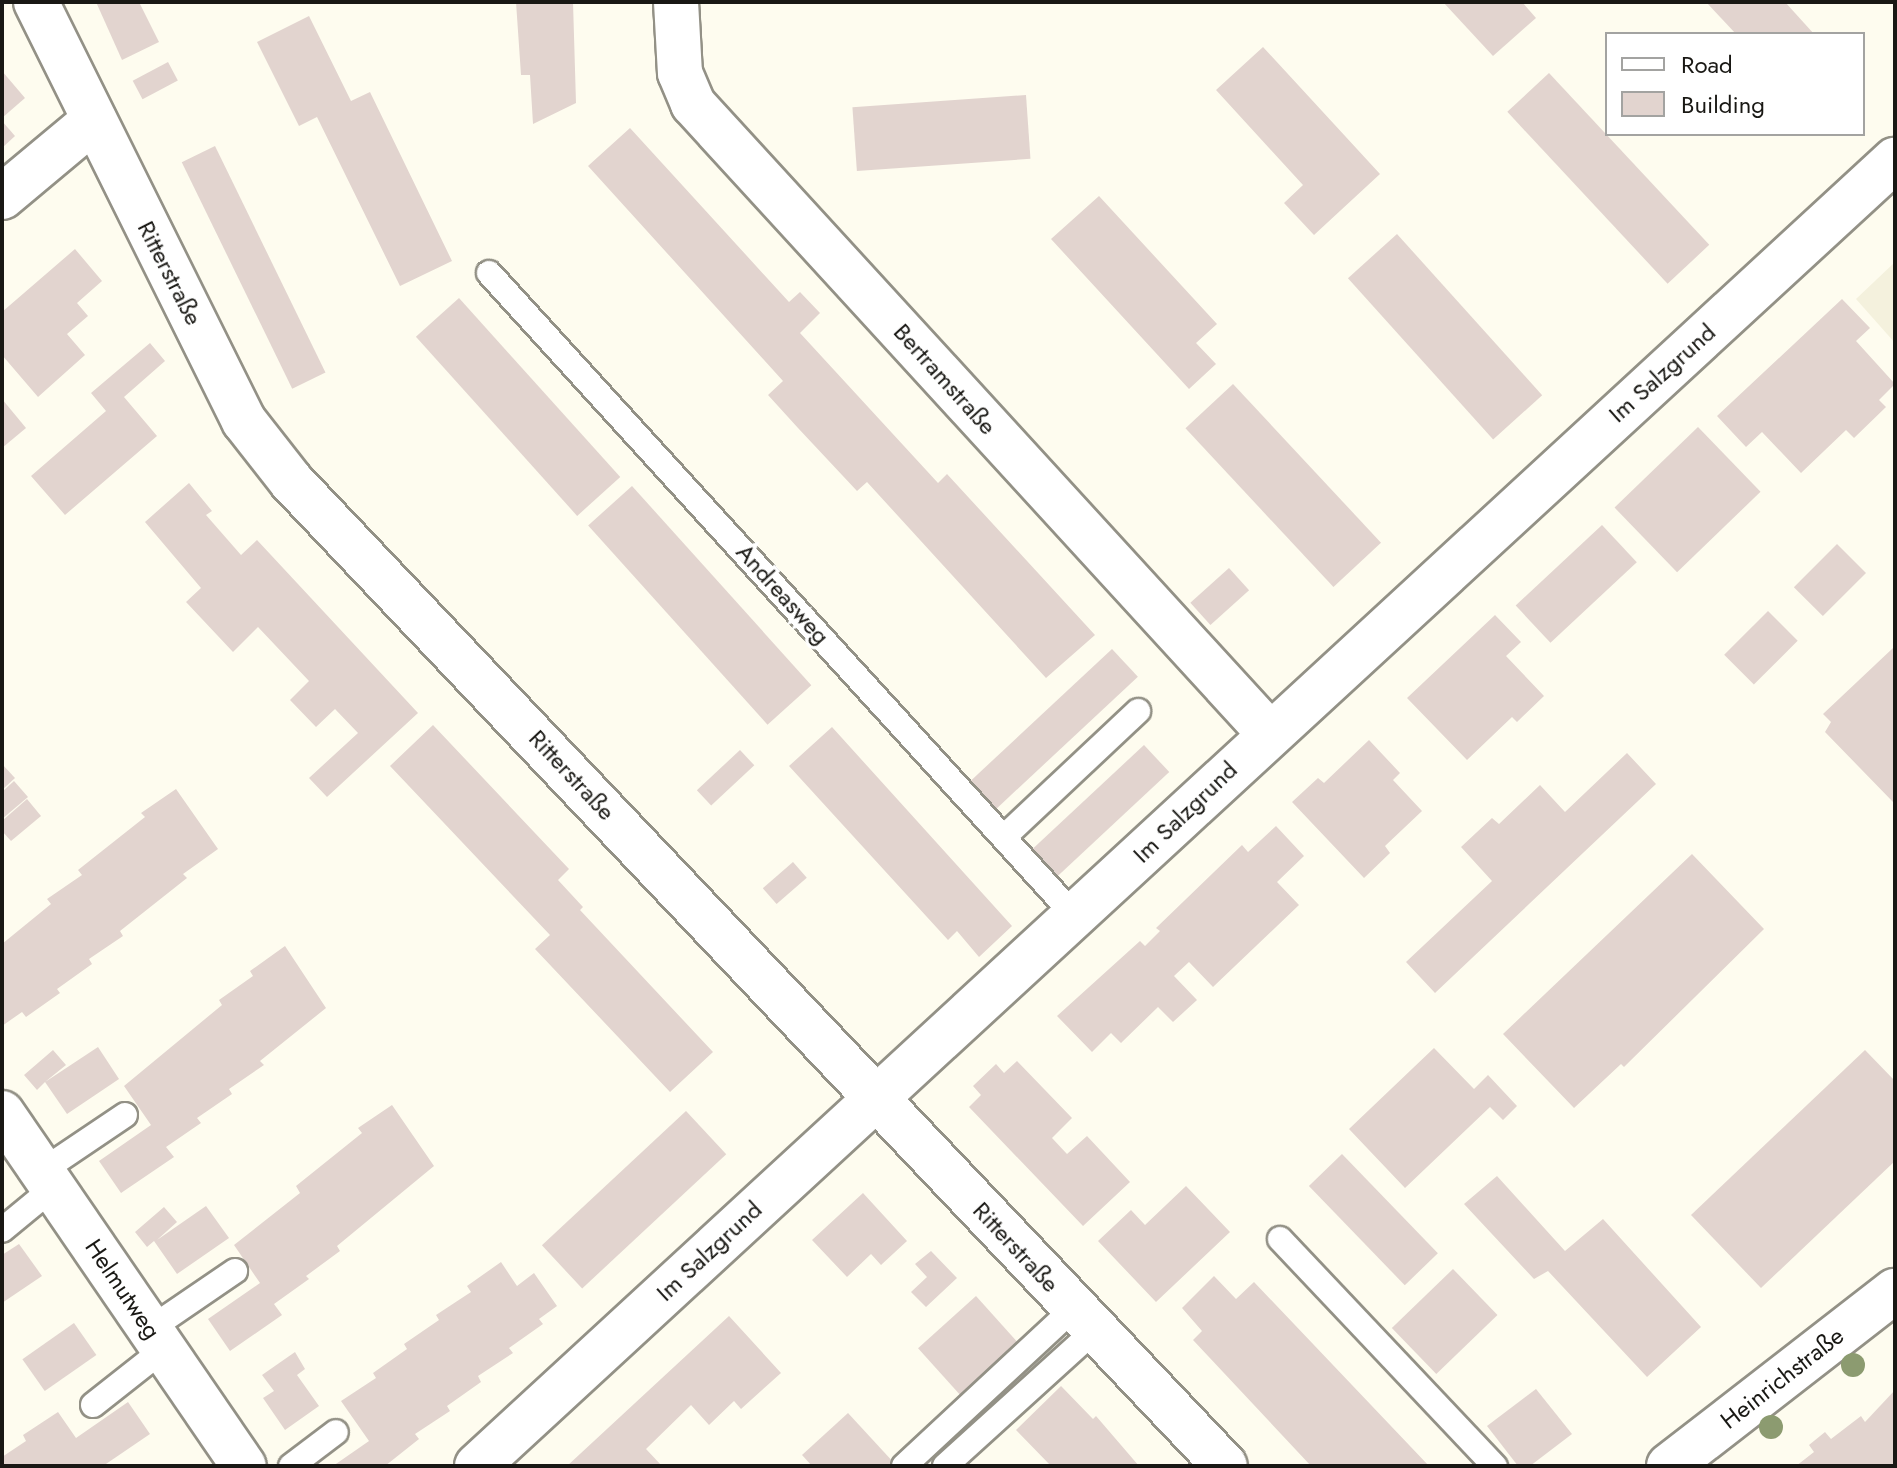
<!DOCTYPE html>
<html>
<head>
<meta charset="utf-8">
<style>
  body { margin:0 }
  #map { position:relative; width:1897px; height:1468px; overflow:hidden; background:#fefcef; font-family:Jost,sans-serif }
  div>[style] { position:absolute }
  .built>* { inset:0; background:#f4f1dd }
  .building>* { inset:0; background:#e2d4cf; transform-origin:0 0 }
  .roads { filter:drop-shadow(2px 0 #939186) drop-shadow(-2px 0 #939186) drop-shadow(0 2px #939186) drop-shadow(0 -2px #939186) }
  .lane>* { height:24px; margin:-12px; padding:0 12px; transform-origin:12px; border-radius:12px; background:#fff }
  .street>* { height:44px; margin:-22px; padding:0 22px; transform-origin:22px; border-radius:22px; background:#fff }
  .trees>* { width:24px; height:24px; margin:-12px; border-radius:50%; background:#8c9b70 }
  span { translate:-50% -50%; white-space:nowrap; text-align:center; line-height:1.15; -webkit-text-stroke:7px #fff; paint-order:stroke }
  .street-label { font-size:24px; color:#191814 }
  .frame { position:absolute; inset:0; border:4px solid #191814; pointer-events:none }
  .legend { position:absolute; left:1605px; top:32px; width:260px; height:104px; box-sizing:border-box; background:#fff; border:2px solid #a3a3a1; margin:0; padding:10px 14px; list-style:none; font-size:24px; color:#191814 }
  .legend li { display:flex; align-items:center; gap:16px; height:40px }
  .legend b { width:40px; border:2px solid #a3a3a1 }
</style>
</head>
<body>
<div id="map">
  <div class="built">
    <i style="clip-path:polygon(1895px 262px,1895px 343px,1856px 299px)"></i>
  </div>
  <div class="building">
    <i style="clip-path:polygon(96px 2px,139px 2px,159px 42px,122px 60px)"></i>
    <i style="clip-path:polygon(516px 2px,573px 2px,576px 103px,533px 124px,530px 75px,521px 75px)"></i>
    <i style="clip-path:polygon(1443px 2px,1522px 2px,1536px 18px,1493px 56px)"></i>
    <i style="clip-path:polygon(1706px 2px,1785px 2px,1814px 34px,1736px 34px)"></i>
    <i style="clip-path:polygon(309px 16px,351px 101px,370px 92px,452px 261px,400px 286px,317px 117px,299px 126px,257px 42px)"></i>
    <i style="clip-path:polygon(1263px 47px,1380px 174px,1314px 235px,1284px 203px,1303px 185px,1216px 90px)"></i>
    <i style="left:168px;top:62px;width:21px;height:40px;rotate:62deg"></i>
    <i style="clip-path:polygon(2px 71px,25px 98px,2px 118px)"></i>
    <i style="left:1549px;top:73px;width:235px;height:57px;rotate:47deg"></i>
    <i style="left:1026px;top:95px;width:64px;height:174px;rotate:86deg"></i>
    <i style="clip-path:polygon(2px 121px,15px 136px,2px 148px)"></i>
    <i style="clip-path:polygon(630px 128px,789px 302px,800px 292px,820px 313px,800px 333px,938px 483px,947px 474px,1095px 635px,1046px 678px,867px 482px,857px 491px,798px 428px,768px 395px,783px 381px,588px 166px)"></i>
    <i style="left:215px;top:146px;width:252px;height:37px;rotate:64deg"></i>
    <i style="clip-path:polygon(1099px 196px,1217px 324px,1196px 343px,1216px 364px,1189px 389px,1051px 239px)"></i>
    <i style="left:1397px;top:234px;width:217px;height:66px;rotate:48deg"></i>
    <i style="clip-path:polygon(75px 249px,102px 281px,77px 303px,88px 316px,67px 334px,85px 355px,38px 397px,2px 355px,2px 312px)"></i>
    <i style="left:459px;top:298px;width:241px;height:58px;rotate:48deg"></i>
    <i style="clip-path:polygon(1842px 299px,1870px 328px,1856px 341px,1895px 384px,1879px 400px,1886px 407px,1854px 438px,1846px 430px,1801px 473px,1762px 432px,1746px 447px,1717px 416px)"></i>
    <i style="clip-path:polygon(150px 343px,165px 361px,124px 397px,157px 436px,65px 515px,31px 476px,106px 411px,91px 393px)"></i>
    <i style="left:1233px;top:384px;width:217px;height:65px;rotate:47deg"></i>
    <i style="clip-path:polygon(2px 399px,26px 428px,2px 448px)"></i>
    <i style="left:1698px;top:427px;width:90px;height:116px;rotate:46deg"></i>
    <i style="clip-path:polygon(189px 483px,212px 511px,206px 515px,241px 555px,257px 540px,418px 713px,327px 797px,309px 778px,358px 733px,335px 709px,316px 727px,290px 700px,309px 681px,258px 627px,233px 652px,186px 602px,201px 588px,145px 522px)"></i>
    <i style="left:632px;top:486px;width:268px;height:59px;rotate:48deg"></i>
    <i style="left:1602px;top:525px;width:51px;height:118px;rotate:47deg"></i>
    <i style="left:1837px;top:544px;width:41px;height:61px;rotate:45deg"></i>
    <i style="left:1229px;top:568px;width:30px;height:52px;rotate:48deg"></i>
    <i style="left:1768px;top:611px;width:42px;height:62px;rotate:45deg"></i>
    <i style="clip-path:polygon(1495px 615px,1521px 642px,1506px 656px,1544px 696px,1517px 722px,1512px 717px,1467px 760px,1407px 698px)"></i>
    <i style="clip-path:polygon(1893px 648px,1895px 651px,1893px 802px,1825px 732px,1831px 722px,1823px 714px)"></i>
    <i style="left:1112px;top:649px;width:38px;height:196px;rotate:47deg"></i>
    <i style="clip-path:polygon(433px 725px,569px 869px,558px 880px,583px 907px,580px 910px,713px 1052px,670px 1092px,535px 949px,550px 935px,390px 766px)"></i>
    <i style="clip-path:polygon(832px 727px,1012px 926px,979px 957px,957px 931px,948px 940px,789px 766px)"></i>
    <i style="clip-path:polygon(1369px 740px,1400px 773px,1393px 780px,1422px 811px,1385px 846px,1390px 853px,1364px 878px,1292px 802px,1318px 778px,1324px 783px)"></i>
    <i style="left:1144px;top:745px;width:37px;height:155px;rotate:47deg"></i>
    <i style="left:740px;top:750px;width:21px;height:59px;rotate:47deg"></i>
    <i style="clip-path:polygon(1627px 753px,1656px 784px,1435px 993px,1406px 962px,1492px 881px,1461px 847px,1492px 818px,1499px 824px,1540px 785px,1565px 812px)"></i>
    <i style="clip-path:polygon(2px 764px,15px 778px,2px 790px)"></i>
    <i style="clip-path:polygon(14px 781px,28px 797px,2px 819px,2px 792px)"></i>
    <i style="clip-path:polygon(176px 789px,218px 849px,183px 874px,187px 878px,120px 931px,123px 936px,89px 959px,92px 964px,57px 989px,60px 993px,26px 1017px,22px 1012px,2px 1026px,2px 944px,51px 904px,47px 899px,82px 875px,78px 870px,145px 817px,141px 813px)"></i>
    <i style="clip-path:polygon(27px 799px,41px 816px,11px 841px,2px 831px,2px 821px)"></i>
    <i style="clip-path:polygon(1276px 826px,1304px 856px,1277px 882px,1299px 905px,1213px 987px,1189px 962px,1174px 976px,1197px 1000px,1173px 1022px,1158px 1007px,1121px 1043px,1111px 1033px,1092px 1052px,1057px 1016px,1140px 941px,1145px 946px,1160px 931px,1156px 928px,1242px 845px,1248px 852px)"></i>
    <i style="clip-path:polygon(1692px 854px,1764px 929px,1624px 1067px,1621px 1064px,1574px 1108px,1503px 1034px)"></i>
    <i style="left:793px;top:862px;width:21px;height:40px;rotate:49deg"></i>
    <i style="clip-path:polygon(285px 946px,326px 1008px,260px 1061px,264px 1065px,229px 1089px,232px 1094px,197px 1118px,201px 1123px,166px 1147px,174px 1157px,121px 1193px,99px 1161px,151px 1125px,124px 1086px,222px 1005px,219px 1000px,253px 976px,250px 971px)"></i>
    <i style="clip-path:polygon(98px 1047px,119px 1079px,67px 1114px,45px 1082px,37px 1090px,24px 1075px,53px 1050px,66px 1065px,45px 1082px)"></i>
    <i style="clip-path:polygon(1434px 1048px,1474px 1089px,1488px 1075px,1517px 1106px,1503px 1120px,1490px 1107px,1405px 1188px,1349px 1129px)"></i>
    <i style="clip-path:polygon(1865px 1050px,1895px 1081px,1895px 1161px,1761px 1288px,1691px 1215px)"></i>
    <i style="clip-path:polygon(1017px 1061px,1072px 1118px,1052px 1138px,1067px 1154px,1087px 1136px,1130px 1182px,1083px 1226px,969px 1107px,981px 1095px,973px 1086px,996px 1064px,1004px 1073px)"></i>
    <i style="clip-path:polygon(392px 1105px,434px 1166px,337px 1246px,340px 1251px,306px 1276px,309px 1279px,274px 1304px,282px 1315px,230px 1351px,208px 1319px,260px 1283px,234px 1245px,300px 1193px,296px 1186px,362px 1133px,358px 1128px)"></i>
    <i style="left:686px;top:1111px;width:59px;height:197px;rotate:47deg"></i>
    <i style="left:1342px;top:1154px;width:138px;height:46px;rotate:46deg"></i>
    <i style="clip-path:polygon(1497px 1176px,1565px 1251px,1603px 1219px,1701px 1327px,1647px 1377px,1548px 1271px,1534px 1279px,1464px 1204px)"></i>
    <i style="clip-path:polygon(1186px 1186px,1230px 1232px,1156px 1302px,1098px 1241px,1131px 1210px,1145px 1225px)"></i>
    <i style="clip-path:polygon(863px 1193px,907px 1241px,881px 1265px,871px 1254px,847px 1277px,812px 1240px)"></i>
    <i style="clip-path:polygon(206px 1206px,229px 1238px,177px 1274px,154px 1241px,147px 1247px,135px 1232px,164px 1207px,177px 1222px,157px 1240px)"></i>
    <i style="clip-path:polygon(19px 1244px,42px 1276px,2px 1303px,2px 1255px)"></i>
    <i style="clip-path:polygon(931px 1251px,957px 1278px,926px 1307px,911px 1292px,927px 1277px,915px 1264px)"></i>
    <i style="clip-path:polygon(501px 1262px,517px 1286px,534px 1273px,557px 1306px,539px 1319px,543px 1324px,509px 1348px,513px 1353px,478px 1376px,481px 1382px,447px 1406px,450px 1411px,415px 1434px,419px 1439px,385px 1466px,333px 1466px,369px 1441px,341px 1401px,376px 1378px,373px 1373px,407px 1349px,404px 1344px,439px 1320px,436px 1315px,471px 1292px,467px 1286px)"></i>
    <i style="left:1453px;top:1269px;width:64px;height:85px;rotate:46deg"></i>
    <i style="clip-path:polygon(1214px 1276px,1236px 1299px,1254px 1282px,1429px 1466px,1311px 1466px,1193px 1340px,1202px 1331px,1182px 1308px)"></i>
    <i style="left:976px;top:1296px;width:64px;height:78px;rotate:48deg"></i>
    <i style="clip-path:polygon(729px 1316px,781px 1373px,741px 1409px,734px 1401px,709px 1425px,691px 1405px,646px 1449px,662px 1466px,567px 1466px)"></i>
    <i style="left:74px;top:1323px;width:39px;height:63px;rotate:55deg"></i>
    <i style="clip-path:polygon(295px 1352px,305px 1369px,297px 1375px,319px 1406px,285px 1430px,263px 1398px,274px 1391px,262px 1375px)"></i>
    <i style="clip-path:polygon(1061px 1386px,1093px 1419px,1096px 1416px,1139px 1466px,1051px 1466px,1016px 1430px)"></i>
    <i style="clip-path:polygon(1536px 1389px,1572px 1434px,1530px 1466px,1518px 1466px,1487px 1426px)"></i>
    <i style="clip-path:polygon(1895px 1390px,1895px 1466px,1796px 1466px,1814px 1452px,1809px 1445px,1825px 1432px,1831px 1439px,1861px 1416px,1865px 1422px)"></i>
    <i style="clip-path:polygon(128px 1402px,150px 1434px,103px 1466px,2px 1466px,2px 1457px,26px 1441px,23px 1435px,58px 1412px,76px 1438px)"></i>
    <i style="clip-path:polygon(848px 1413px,895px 1464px,893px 1466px,812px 1466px,802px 1455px)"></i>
  </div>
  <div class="roads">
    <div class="lane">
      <i style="left:489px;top:273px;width:870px;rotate:47.66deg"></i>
      <i style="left:1004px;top:837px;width:184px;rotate:-43.2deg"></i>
      <i style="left:42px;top:1171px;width:100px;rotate:-34deg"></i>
      <i style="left:2px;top:1230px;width:66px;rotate:-39.5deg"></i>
      <i style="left:1280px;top:1239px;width:313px;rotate:46.6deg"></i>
      <i style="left:150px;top:1329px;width:103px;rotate:-34.3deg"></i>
      <i style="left:93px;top:1405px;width:90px;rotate:-38.3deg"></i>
      <i style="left:291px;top:1466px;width:56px;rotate:-37.1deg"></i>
      <i style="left:904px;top:1466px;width:232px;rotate:-42.9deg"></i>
      <i style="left:945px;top:1466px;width:202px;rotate:-42.2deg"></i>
    </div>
    <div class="street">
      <i style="left:36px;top:2px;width:468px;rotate:63.6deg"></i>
      <i style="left:244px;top:421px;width:76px;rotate:51.9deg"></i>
      <i style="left:291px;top:481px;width:1357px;rotate:46.52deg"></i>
      <i style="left:676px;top:2px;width:71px;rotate:86.8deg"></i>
      <i style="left:680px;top:73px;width:34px;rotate:67deg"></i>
      <i style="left:693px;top:104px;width:851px;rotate:47.52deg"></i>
      <i style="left:2px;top:197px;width:120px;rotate:-39.9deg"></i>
      <i style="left:2px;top:1113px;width:428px;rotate:55.6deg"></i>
      <i style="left:477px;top:1466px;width:1928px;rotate:-42.65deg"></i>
      <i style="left:1669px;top:1466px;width:286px;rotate:-37.8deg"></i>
    </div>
  </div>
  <div class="trees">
    <i style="left:1853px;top:1365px"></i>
    <i style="left:1771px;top:1427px"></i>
  </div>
  <div class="street-label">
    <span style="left:170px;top:273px;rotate:63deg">Ritterstraße</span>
    <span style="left:1662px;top:373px;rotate:-42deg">Im Salzgrund</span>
    <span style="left:945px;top:379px;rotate:48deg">Bertramstraße</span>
    <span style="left:783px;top:594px;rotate:48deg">Andreasweg</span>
    <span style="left:572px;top:775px;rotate:47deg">Ritterstraße</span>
    <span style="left:1185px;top:812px;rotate:-44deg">Im Salzgrund</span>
    <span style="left:1016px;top:1247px;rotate:47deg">Ritterstraße</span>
    <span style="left:709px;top:1251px;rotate:-43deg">Im Salzgrund</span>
    <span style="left:123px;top:1289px;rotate:56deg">Helmutweg</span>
    <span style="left:1782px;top:1378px;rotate:-38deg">Heinrichstraße</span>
  </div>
  <div class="frame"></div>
  <ul class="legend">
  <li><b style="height:10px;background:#fff"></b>Road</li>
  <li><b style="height:22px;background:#e2d4cf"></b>Building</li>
  </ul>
</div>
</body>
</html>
